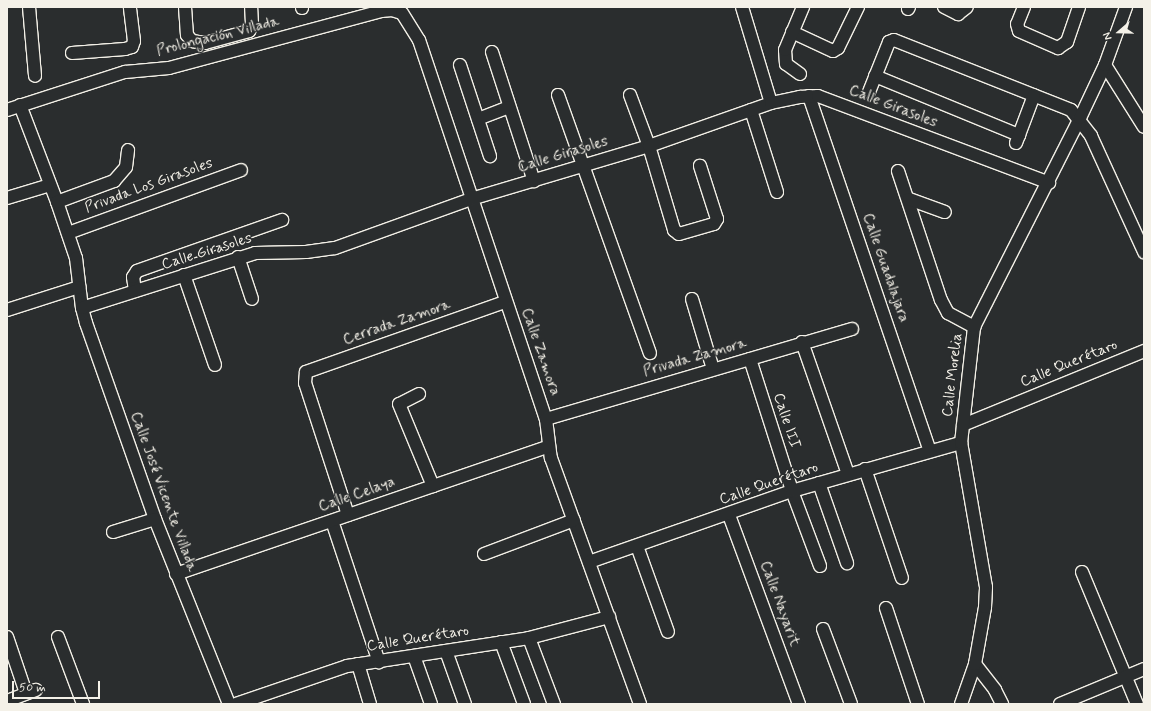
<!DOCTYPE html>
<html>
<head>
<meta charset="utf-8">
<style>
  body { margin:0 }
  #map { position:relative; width:1151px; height:711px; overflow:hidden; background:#2a2d2e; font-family:Mynerve,sans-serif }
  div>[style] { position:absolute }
  .roads { filter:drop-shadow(1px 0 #f4f1e8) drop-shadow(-1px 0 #f4f1e8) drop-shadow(0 1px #f4f1e8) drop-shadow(0 -1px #f4f1e8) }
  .minor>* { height:12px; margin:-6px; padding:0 6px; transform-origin:6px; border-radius:6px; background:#2a2d2e }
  span { translate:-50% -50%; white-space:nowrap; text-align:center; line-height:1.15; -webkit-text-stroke:3px #2a2d2e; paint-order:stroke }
  .street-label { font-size:15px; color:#f4f1e8 }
  .frame { position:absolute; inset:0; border:8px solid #f4f1e8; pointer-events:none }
  .north { position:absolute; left:1099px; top:12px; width:40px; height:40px; -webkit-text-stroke:3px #2a2d2e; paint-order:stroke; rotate:250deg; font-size:11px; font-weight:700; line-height:16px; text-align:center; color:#f4f1e8 }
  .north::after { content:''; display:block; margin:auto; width:14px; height:18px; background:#f4f1e8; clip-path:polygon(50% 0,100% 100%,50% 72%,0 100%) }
  .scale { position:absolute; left:12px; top:681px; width:88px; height:18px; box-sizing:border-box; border:2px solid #f4f1e8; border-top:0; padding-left:5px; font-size:12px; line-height:14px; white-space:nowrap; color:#f4f1e8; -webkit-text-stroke:3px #2a2d2e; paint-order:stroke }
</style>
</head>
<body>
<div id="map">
  <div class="roads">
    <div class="minor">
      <i style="left:29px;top:7px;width:69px;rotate:85deg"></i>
      <i style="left:185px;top:7px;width:28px;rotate:86deg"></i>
      <i style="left:187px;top:35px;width:8px;rotate:50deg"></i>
      <i style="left:192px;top:41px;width:13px;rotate:9deg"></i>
      <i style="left:205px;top:43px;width:46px;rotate:-15.3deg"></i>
      <i style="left:249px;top:31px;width:8px;rotate:-67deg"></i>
      <i style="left:252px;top:24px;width:17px;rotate:-93deg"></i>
      <i style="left:302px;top:7px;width:1px;rotate:90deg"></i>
      <i style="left:742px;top:7px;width:100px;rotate:73.2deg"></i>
      <i style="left:944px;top:7px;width:16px;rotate:27deg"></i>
      <i style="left:958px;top:14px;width:11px;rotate:-38deg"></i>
      <i style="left:1024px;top:7px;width:18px;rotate:112deg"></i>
      <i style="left:1017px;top:24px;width:7px;rotate:74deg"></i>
      <i style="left:1019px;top:31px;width:43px;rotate:23.6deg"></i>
      <i style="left:1058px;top:48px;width:11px;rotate:-34deg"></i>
      <i style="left:1067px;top:42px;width:37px;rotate:-71deg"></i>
      <i style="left:908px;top:9px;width:2px;rotate:-63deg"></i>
      <i style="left:792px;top:32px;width:45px;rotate:24.9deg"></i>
      <i style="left:833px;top:51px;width:6px;rotate:-31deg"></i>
      <i style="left:838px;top:48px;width:46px;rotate:-64deg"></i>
      <i style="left:492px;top:52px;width:136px;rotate:72deg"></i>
      <i style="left:72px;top:53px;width:53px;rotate:-4.3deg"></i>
      <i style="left:125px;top:49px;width:7px;rotate:-16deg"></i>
      <i style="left:132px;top:47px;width:6px;rotate:-72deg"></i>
      <i style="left:134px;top:41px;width:34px;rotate:-97deg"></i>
      <i style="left:460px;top:65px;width:96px;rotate:71.8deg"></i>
      <i style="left:1105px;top:65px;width:73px;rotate:57.8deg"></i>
      <i style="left:800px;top:74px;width:17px;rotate:-144deg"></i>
      <i style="left:786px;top:64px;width:14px;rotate:-94deg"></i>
      <i style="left:785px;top:50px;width:47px;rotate:-67.3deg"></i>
      <i style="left:875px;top:76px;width:156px;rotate:22.3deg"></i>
      <i style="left:869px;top:92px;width:54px;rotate:-68.2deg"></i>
      <i style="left:889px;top:42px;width:5px;rotate:-22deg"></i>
      <i style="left:894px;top:40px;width:190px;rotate:21.6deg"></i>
      <i style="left:1071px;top:110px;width:33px;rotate:52deg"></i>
      <i style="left:1091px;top:136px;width:128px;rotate:65.4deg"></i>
      <i style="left:558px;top:95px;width:274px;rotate:70.4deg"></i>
      <i style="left:630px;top:95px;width:54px;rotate:69.6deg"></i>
      <i style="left:649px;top:146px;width:88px;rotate:73.4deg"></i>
      <i style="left:674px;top:230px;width:6px;rotate:39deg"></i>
      <i style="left:679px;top:234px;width:36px;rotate:-16deg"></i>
      <i style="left:714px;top:224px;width:6px;rotate:-59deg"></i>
      <i style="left:717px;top:219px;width:56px;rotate:-107.8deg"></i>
      <i style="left:809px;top:96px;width:375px;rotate:71.2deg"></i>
      <i style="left:20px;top:105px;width:104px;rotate:69.1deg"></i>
      <i style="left:57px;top:202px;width:59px;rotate:71.3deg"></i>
      <i style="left:76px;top:258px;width:50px;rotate:83.2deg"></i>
      <i style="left:82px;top:308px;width:16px;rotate:75deg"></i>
      <i style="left:86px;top:323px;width:208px;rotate:70.6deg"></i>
      <i style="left:155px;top:519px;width:199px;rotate:68.2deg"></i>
      <i style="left:7px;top:110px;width:124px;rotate:-17.9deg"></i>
      <i style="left:125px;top:72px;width:44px;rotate:-5.2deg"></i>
      <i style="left:169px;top:68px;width:220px;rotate:-15deg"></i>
      <i style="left:381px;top:11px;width:11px;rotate:-5deg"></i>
      <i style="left:392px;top:10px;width:10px;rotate:17deg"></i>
      <i style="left:402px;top:13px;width:32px;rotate:58deg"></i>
      <i style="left:419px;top:40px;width:400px;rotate:71.5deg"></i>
      <i style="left:546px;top:419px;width:39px;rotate:83deg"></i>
      <i style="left:551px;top:458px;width:262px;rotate:70.1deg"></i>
      <i style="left:751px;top:110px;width:86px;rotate:72.4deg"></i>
      <i style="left:478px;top:119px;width:33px;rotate:-21deg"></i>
      <i style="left:1016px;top:143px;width:51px;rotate:-69.4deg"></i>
      <i style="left:898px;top:171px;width:136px;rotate:71.6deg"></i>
      <i style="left:941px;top:300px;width:15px;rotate:62deg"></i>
      <i style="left:948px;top:313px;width:30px;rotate:28deg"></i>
      <i style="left:7px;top:198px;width:45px;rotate:-16.8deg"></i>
      <i style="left:909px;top:199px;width:38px;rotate:20deg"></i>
      <i style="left:57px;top:202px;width:61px;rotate:-20.2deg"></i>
      <i style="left:114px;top:181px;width:18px;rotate:-49deg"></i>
      <i style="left:126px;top:167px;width:17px;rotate:-83deg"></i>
      <i style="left:68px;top:233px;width:184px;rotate:-20deg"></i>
      <i style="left:238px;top:257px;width:44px;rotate:71.6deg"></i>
      <i style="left:184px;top:275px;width:95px;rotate:71deg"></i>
      <i style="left:135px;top:291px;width:14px;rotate:-98deg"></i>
      <i style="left:133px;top:277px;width:7px;rotate:-56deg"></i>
      <i style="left:137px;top:271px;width:154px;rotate:-19.4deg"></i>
      <i style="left:692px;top:299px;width:73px;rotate:73.3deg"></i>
      <i style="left:82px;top:308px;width:182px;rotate:-17.6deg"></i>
      <i style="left:255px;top:253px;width:51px;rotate:-1.1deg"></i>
      <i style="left:306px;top:252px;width:29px;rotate:-8deg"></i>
      <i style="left:335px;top:248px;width:145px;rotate:-19.8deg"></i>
      <i style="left:471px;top:199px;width:186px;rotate:-16.6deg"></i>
      <i style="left:649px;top:146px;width:129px;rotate:-19.4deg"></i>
      <i style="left:771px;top:103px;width:30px;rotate:-12deg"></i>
      <i style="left:800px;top:97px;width:18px;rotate:-3deg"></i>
      <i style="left:818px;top:96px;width:247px;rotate:20.6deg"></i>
      <i style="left:7px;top:310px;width:76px;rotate:-17.7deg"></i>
      <i style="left:802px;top:342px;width:140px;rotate:70.8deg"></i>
      <i style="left:750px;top:359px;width:139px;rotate:72.3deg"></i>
      <i style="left:792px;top:491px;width:80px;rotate:69.5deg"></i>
      <i style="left:419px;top:394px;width:22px;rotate:153deg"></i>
      <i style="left:399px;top:404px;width:89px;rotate:67.5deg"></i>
      <i style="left:546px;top:419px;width:319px;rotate:-16.4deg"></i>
      <i style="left:963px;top:425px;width:196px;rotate:-22.2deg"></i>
      <i style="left:865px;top:469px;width:115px;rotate:71.3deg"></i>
      <i style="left:819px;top:483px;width:85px;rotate:70.7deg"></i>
      <i style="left:348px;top:515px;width:139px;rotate:-108deg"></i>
      <i style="left:305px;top:383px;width:11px;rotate:-85deg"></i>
      <i style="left:306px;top:372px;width:211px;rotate:-19.4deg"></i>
      <i style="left:729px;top:515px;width:202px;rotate:69.7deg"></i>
      <i style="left:332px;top:521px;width:149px;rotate:71.6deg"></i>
      <i style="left:113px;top:532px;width:44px;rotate:-17.2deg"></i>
      <i style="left:637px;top:546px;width:91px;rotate:70.2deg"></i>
      <i style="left:484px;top:554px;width:96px;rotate:-20.7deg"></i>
      <i style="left:589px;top:562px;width:215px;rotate:-19.3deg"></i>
      <i style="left:792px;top:491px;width:176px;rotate:-15.9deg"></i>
      <i style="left:1082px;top:572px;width:143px;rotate:67.4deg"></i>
      <i style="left:176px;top:574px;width:394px;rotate:-18.9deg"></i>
      <i style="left:886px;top:608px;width:101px;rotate:71.6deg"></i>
      <i style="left:823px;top:629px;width:80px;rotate:69.5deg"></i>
      <i style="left:7px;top:637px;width:59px;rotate:71.3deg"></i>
      <i style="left:58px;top:637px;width:72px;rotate:69.5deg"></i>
      <i style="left:529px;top:638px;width:71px;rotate:69.3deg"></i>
      <i style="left:501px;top:642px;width:66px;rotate:69.6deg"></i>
      <i style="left:446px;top:651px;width:56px;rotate:70.3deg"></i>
      <i style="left:414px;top:656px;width:51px;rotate:70.5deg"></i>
      <i style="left:358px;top:664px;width:42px;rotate:73.3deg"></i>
      <i style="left:975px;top:664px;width:33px;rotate:52deg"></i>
      <i style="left:995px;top:690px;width:16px;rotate:63deg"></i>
      <i style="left:7px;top:701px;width:31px;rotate:-21deg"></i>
      <i style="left:236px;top:704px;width:117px;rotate:-18.9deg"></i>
      <i style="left:347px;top:666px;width:184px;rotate:-8.7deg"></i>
      <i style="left:529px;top:638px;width:83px;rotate:-14.7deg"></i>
      <i style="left:961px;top:704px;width:42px;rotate:-70.7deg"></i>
      <i style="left:975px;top:664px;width:58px;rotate:-80deg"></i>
      <i style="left:985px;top:607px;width:20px;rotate:-87deg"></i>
      <i style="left:986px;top:587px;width:146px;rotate:-99.8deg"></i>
      <i style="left:961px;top:443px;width:117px;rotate:-83.6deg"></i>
      <i style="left:974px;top:327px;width:234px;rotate:-63.1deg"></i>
      <i style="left:1080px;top:118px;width:59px;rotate:-64.7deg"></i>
      <i style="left:1105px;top:65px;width:62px;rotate:-70.1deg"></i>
      <i style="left:1060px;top:704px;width:91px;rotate:-22.6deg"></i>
    </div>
  </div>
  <div class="street-label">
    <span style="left:218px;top:37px;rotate:-14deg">Prolongación Villada</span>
    <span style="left:893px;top:107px;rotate:21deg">Calle Girasoles</span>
    <span style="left:563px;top:155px;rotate:-17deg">Calle Girasoles</span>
    <span style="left:149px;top:186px;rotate:-20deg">Privada Los Girasoles</span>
    <span style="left:207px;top:252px;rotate:-17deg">Calle Girasoles</span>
    <span style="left:885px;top:268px;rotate:71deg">Calle Guadalajara</span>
    <span style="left:397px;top:323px;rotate:-19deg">Cerrada Zamora</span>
    <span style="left:540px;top:352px;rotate:71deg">Calle Zamora</span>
    <span style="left:695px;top:358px;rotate:-16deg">Privada Zamora</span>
    <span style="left:1069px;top:364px;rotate:-22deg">Calle Querétaro</span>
    <span style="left:953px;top:375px;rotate:-83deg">Calle Morelia</span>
    <span style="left:786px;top:421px;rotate:72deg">Calle III</span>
    <span style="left:769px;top:484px;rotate:-19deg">Calle Querétaro</span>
    <span style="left:163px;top:492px;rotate:70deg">Calle José Vicente Villada</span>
    <span style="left:357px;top:495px;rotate:-19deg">Calle Celaya</span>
    <span style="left:779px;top:604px;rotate:70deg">Calle Nayarit</span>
    <span style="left:418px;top:639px;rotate:-9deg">Calle Querétaro</span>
  </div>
  <div class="frame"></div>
  <div class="north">N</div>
  <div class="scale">50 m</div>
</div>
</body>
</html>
